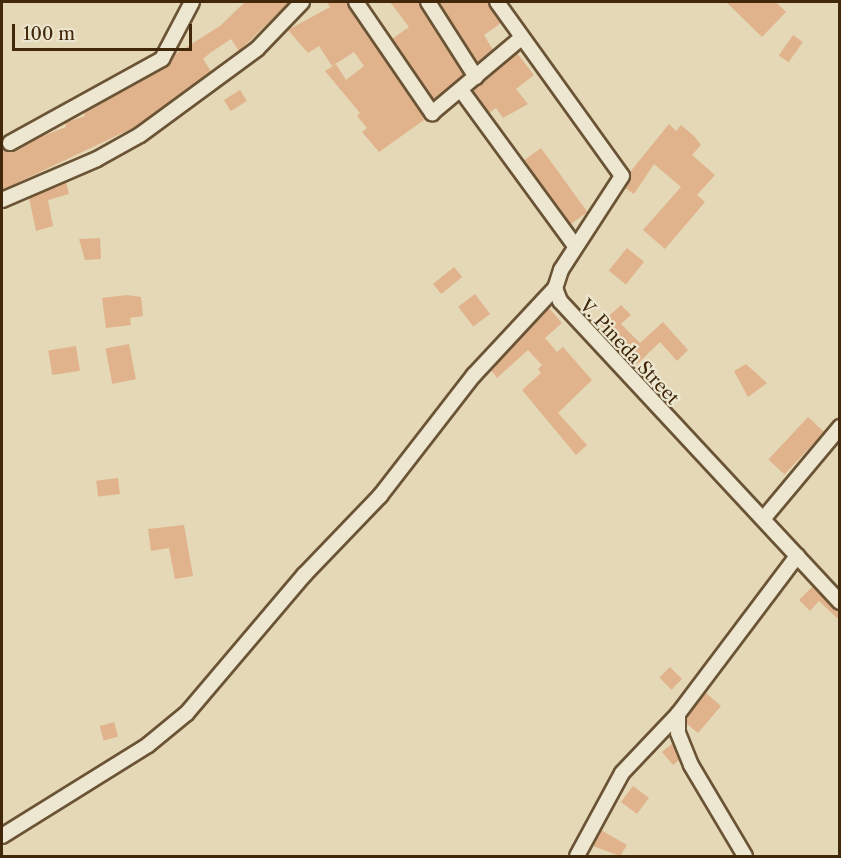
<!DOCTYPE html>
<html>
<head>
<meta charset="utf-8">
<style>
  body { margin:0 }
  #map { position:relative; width:841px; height:858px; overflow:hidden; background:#e4d8b7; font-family:"Libre Caslon Text",serif }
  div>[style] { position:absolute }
  .building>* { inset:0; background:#e0b38c; transform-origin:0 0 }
  .roads { filter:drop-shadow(2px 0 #6a5435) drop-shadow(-2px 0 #6a5435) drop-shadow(0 2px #6a5435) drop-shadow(0 -2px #6a5435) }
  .minor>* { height:14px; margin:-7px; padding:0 7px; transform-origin:7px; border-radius:7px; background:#ede6d0 }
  span { translate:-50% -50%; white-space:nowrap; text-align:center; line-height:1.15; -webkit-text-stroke:4.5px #ede6d0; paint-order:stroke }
  .street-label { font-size:18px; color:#41280a }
  .frame { position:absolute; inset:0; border:3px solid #41280a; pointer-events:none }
  .scale { position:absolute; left:12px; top:24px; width:180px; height:27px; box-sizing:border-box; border:3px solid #41280a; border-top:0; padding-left:8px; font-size:18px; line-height:21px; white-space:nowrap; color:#41280a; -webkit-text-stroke:4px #ede6d0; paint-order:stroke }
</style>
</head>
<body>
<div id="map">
  <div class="building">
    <i style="clip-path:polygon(245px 2px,290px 2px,239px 51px,231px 39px,210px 53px,203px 59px,211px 71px,135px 127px,2px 190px,2px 152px,66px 127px,65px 123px,85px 116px,84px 113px,166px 67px,174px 55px,220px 26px)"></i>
    <i style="clip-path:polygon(327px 2px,347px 2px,422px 114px,424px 120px,379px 152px,362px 132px,367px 128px,357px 116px,360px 113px,325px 71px,336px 64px,346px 80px,364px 66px,354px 52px,332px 66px,319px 46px,308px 53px,288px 30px,330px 7px)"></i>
    <i style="clip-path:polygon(390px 2px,419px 2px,464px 75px,434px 100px,392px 39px,409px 27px)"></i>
    <i style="clip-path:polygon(438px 2px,488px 2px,501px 23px,484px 35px,493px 50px,478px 63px)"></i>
    <i style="clip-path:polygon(726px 2px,776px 2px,786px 12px,762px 37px)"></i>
    <i style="left:793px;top:35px;width:12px;height:25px;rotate:35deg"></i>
    <i style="clip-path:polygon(517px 53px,534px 75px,516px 89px,528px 104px,503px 118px,496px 108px,489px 113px,473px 91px)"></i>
    <i style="left:240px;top:90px;width:13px;height:19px;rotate:58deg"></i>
    <i style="clip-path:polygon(669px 124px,676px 131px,681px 125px,694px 136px,701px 145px,692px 155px,715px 175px,697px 195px,705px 202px,665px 249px,643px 230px,681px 187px,654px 164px,634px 194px,625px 188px,630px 172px)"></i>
    <i style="left:541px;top:148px;width:79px;height:21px;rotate:54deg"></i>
    <i style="clip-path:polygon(66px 182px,69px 194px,48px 200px,53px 226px,36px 231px,29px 198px)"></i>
    <i style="clip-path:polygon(100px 238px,101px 259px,85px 260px,79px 239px)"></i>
    <i style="left:627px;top:248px;width:22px;height:29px;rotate:39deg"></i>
    <i style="left:454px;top:267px;width:13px;height:27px;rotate:51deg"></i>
    <i style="left:475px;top:294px;width:25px;height:21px;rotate:53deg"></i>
    <i style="clip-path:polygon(127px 295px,141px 297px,143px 316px,130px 318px,131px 325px,106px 328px,102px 298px)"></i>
    <i style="clip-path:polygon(621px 305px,631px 315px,621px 324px,640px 343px,663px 322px,688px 350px,677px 361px,660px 342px,634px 367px,600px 324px)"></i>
    <i style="clip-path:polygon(549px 308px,562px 323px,545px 338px,557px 352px,563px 347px,592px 380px,558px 413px,587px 445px,576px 455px,522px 390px,541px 373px,538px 369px,542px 365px,528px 350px,497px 378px,491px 370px)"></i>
    <i style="left:129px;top:344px;width:36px;height:24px;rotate:79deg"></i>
    <i style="left:76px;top:346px;width:25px;height:28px;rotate:81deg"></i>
    <i style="clip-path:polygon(746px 364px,767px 383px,748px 397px,734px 371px)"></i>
    <i style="left:808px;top:417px;width:22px;height:58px;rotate:43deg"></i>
    <i style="left:118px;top:478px;width:16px;height:22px;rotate:83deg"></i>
    <i style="clip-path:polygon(184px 525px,193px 576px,175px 579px,169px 548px,151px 551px,148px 529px)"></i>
    <i style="clip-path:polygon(813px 586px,840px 611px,840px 621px,819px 601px,810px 611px,799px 600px)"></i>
    <i style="left:670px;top:667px;width:17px;height:15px;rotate:45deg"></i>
    <i style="clip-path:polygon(706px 693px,721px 706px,698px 733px,687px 724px,687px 717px)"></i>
    <i style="left:114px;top:722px;width:15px;height:15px;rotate:74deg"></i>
    <i style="clip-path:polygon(673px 743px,679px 760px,673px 765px,662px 752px)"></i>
    <i style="left:633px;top:786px;width:20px;height:20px;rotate:37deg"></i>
    <i style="clip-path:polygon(601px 830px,627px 845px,620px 856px,593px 846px)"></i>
  </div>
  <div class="roads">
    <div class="minor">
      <i style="left:356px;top:2px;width:135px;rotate:55.6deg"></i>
      <i style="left:432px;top:113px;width:116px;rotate:-40.1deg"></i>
      <i style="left:428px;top:2px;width:89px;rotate:57.4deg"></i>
      <i style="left:497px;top:2px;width:214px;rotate:54.3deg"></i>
      <i style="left:622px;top:176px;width:112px;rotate:123deg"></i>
      <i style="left:561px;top:270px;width:19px;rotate:108deg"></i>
      <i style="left:555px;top:288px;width:14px;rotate:69deg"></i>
      <i style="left:560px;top:301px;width:411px;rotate:47.1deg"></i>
      <i style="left:461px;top:90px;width:193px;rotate:53.8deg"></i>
      <i style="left:10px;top:143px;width:174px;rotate:-28.9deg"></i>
      <i style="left:162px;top:59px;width:64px;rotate:-62.2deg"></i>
      <i style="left:2px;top:200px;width:103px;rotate:-23.3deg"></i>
      <i style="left:97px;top:159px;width:49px;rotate:-29.2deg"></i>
      <i style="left:140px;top:135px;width:145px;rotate:-36.3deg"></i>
      <i style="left:257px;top:49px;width:65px;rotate:-46.2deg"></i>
      <i style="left:764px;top:518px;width:119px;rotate:-50.1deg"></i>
      <i style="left:2px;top:836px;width:172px;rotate:-31.9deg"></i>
      <i style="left:148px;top:745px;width:50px;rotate:-39.4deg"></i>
      <i style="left:187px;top:713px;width:181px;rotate:-49.7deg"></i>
      <i style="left:304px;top:575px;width:110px;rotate:-46.1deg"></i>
      <i style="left:380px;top:496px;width:153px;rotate:-52.2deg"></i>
      <i style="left:474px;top:375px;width:119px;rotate:-47deg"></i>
      <i style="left:577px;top:856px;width:94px;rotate:-61.5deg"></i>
      <i style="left:622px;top:773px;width:81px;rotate:-46.5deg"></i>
      <i style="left:745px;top:856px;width:106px;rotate:-120.7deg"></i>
      <i style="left:691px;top:765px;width:35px;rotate:-112deg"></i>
      <i style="left:678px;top:732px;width:18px;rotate:-90deg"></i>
      <i style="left:678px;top:714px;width:198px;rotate:-53deg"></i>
    </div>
  </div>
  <div class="street-label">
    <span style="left:629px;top:352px;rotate:47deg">V. Pineda Street</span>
  </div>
  <div class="frame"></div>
  <div class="scale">100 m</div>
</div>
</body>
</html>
